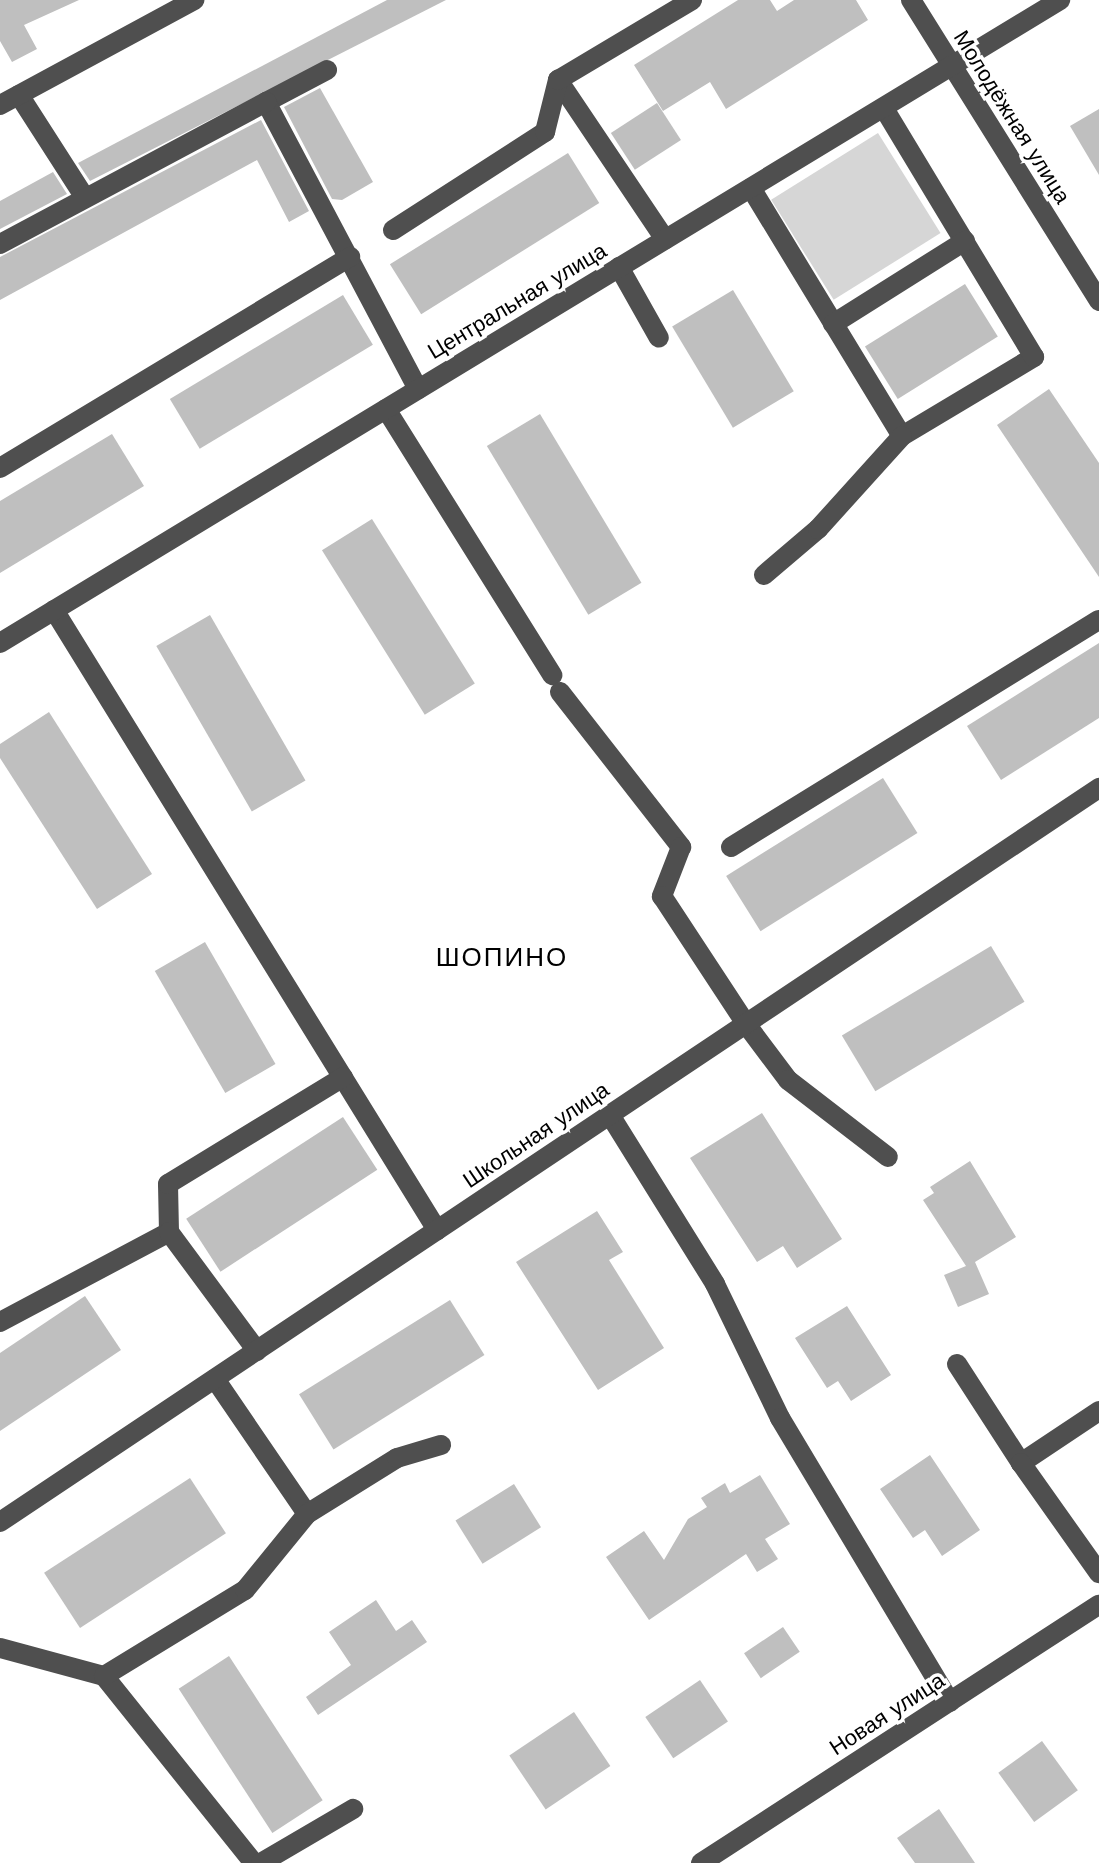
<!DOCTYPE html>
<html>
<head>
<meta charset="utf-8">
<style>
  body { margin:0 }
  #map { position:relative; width:1099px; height:1863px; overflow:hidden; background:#fff; font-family:"Work Sans",sans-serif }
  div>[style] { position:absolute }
  .green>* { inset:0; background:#d6d6d6; transform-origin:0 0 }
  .building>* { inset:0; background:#bfbfbf; transform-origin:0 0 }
  .minor>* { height:20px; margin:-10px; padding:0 10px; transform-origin:10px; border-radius:10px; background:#4f4f4f }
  span { translate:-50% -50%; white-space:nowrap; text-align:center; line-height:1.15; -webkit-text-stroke:7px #fff; paint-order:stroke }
  .street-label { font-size:22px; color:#000 }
  .quarter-label { font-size:26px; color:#000; letter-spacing:2px }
</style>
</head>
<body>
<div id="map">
  <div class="green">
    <i style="left:878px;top:133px;width:118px;height:126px;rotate:58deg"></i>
  </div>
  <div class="building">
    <i style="clip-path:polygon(0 0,79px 0,24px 25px,37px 49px,12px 62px,0 41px)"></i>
    <i style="clip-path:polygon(387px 0,446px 0,90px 181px,78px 163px)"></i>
    <i style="clip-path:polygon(738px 0,770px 0,777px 11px,794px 0,856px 0,868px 20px,726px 109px,710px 82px,663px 111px,634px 65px)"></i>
    <i style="clip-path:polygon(320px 88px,373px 182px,342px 200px,332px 199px,284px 107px)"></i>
    <i style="left:657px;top:103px;width:44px;height:55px;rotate:57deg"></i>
    <i style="clip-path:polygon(1099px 109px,1099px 175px,1070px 126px)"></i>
    <i style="clip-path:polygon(261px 120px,309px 211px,289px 222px,257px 160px,0 300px,0 257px)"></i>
    <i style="left:568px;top:153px;width:59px;height:210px;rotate:58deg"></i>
    <i style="clip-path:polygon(53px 172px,67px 194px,0 229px,0 201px)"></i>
    <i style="left:965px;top:284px;width:62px;height:118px;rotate:58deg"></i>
    <i style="left:733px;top:290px;width:118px;height:71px;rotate:59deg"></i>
    <i style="left:343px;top:295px;width:58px;height:202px;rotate:59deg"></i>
    <i style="clip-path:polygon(1049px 389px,1099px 463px,1099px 577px,997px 425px)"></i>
    <i style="left:540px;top:414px;width:197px;height:62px;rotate:59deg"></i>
    <i style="clip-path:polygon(112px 434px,144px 486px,0 573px,0 501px)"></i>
    <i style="left:372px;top:519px;width:194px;height:59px;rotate:58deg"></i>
    <i style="left:210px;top:615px;width:191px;height:62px;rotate:60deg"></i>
    <i style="clip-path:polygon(1099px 643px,1099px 718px,1001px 780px,967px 726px)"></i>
    <i style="clip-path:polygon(49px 712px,152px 874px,97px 909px,0 758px,0 744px)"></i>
    <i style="left:883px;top:778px;width:65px;height:185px;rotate:58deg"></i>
    <i style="left:205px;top:942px;width:141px;height:58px;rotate:60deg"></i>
    <i style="left:991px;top:946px;width:65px;height:174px;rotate:59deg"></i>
    <i style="clip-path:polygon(762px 1113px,842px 1239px,797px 1268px,783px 1246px,757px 1262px,690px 1158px)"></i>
    <i style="left:343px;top:1117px;width:63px;height:187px;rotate:57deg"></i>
    <i style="clip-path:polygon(970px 1161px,1016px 1237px,975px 1262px,989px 1294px,958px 1307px,944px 1275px,966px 1266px,923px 1200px,934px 1193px,930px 1187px)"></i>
    <i style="clip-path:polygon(597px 1211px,623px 1252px,609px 1260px,664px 1348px,598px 1390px,516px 1262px)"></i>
    <i style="clip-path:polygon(85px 1296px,121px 1350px,0 1431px,0 1353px)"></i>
    <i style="left:450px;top:1300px;width:65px;height:178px;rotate:58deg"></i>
    <i style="clip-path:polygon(847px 1306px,891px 1375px,851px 1401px,838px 1381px,827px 1388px,795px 1338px)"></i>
    <i style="clip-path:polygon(930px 1455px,980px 1530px,942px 1556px,925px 1530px,913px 1538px,880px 1489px)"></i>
    <i style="clip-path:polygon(760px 1475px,790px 1524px,765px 1539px,778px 1559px,757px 1572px,746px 1554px,649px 1620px,606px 1557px,644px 1531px,664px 1560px,688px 1519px,707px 1507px,701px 1498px,725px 1483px,730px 1493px)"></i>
    <i style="left:190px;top:1478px;width:66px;height:174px;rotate:57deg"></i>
    <i style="left:514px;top:1484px;width:51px;height:69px;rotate:58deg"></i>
    <i style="clip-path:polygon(376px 1600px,396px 1631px,412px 1620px,427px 1642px,318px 1715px,306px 1697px,351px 1665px,329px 1632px)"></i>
    <i style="left:783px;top:1627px;width:30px;height:47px;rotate:56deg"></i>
    <i style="left:229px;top:1656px;width:172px;height:60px;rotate:57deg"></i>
    <i style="left:700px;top:1680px;width:50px;height:66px;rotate:56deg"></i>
    <i style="left:574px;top:1712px;width:65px;height:78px;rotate:56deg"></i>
    <i style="left:1042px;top:1741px;width:61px;height:54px;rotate:54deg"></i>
    <i style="clip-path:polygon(939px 1809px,975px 1863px,915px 1863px,897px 1838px)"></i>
  </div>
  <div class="minor">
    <i style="left:911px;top:0;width:355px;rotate:58deg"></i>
    <i style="left:327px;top:70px;width:69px;rotate:152.3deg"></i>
    <i style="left:266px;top:102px;width:325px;rotate:62.1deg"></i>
    <i style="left:558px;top:80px;width:192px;rotate:56.1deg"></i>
    <i style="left:19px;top:95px;width:122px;rotate:57.3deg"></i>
    <i style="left:0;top:105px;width:221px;rotate:-28.4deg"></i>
    <i style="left:751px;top:188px;width:290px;rotate:58.7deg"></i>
    <i style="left:902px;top:436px;width:154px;rotate:-30.9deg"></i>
    <i style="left:1034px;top:357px;width:291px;rotate:-121.1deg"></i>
    <i style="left:393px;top:230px;width:181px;rotate:-32.8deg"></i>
    <i style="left:545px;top:132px;width:54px;rotate:-76deg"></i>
    <i style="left:558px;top:80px;width:156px;rotate:-30.8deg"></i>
    <i style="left:0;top:244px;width:302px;rotate:-28.1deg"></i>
    <i style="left:619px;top:267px;width:81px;rotate:60.6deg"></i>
    <i style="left:833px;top:324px;width:156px;rotate:-32.2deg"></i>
    <i style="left:386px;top:409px;width:314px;rotate:58deg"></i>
    <i style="left:0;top:468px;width:409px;rotate:-31.1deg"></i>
    <i style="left:764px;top:575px;width:71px;rotate:-40.4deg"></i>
    <i style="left:818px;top:529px;width:125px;rotate:-47.9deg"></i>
    <i style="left:54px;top:610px;width:729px;rotate:58.29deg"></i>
    <i style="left:0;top:643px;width:1240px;rotate:-31.24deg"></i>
    <i style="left:560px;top:692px;width:197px;rotate:52deg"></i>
    <i style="left:681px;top:847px;width:53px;rotate:111.2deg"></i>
    <i style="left:662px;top:896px;width:153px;rotate:56.7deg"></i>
    <i style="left:746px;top:1024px;width:70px;rotate:53.1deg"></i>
    <i style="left:788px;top:1080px;width:126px;rotate:37.6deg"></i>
    <i style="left:731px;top:847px;width:432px;rotate:-31.7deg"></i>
    <i style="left:610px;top:1115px;width:199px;rotate:58.1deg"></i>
    <i style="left:715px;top:1284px;width:149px;rotate:64.1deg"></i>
    <i style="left:780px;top:1418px;width:331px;rotate:59.1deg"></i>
    <i style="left:169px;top:1232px;width:48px;rotate:-91.2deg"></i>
    <i style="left:168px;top:1184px;width:205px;rotate:-31.4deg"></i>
    <i style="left:0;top:1322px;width:191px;rotate:-28deg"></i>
    <i style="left:169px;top:1232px;width:148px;rotate:53.5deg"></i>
    <i style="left:957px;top:1364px;width:118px;rotate:57.1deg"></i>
    <i style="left:215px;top:1379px;width:163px;rotate:55.7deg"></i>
    <i style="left:1099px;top:1411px;width:94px;rotate:146.3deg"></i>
    <i style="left:1021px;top:1463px;width:135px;rotate:54.7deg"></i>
    <i style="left:0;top:1522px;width:1322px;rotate:-33.74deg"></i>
    <i style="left:0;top:1648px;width:108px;rotate:15.1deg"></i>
    <i style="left:104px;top:1676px;width:240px;rotate:51.3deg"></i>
    <i style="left:104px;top:1676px;width:165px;rotate:-31.4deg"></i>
    <i style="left:245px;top:1590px;width:98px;rotate:-50.8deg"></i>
    <i style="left:307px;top:1514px;width:106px;rotate:-31.9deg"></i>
    <i style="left:397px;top:1458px;width:46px;rotate:-16.5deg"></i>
    <i style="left:261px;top:1863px;width:107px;rotate:-30.4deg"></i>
    <i style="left:701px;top:1863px;width:474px;rotate:-33deg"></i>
  </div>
  <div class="street-label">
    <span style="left:1012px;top:117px;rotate:58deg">Молодёжная улица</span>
    <span style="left:517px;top:301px;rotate:-31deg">Центральная улица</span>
    <span style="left:536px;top:1135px;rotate:-34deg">Школьная улица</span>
    <span style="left:887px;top:1714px;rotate:-33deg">Новая улица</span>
  </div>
  <div class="quarter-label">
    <span style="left:502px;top:958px">ШОПИНО</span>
  </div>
</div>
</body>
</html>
